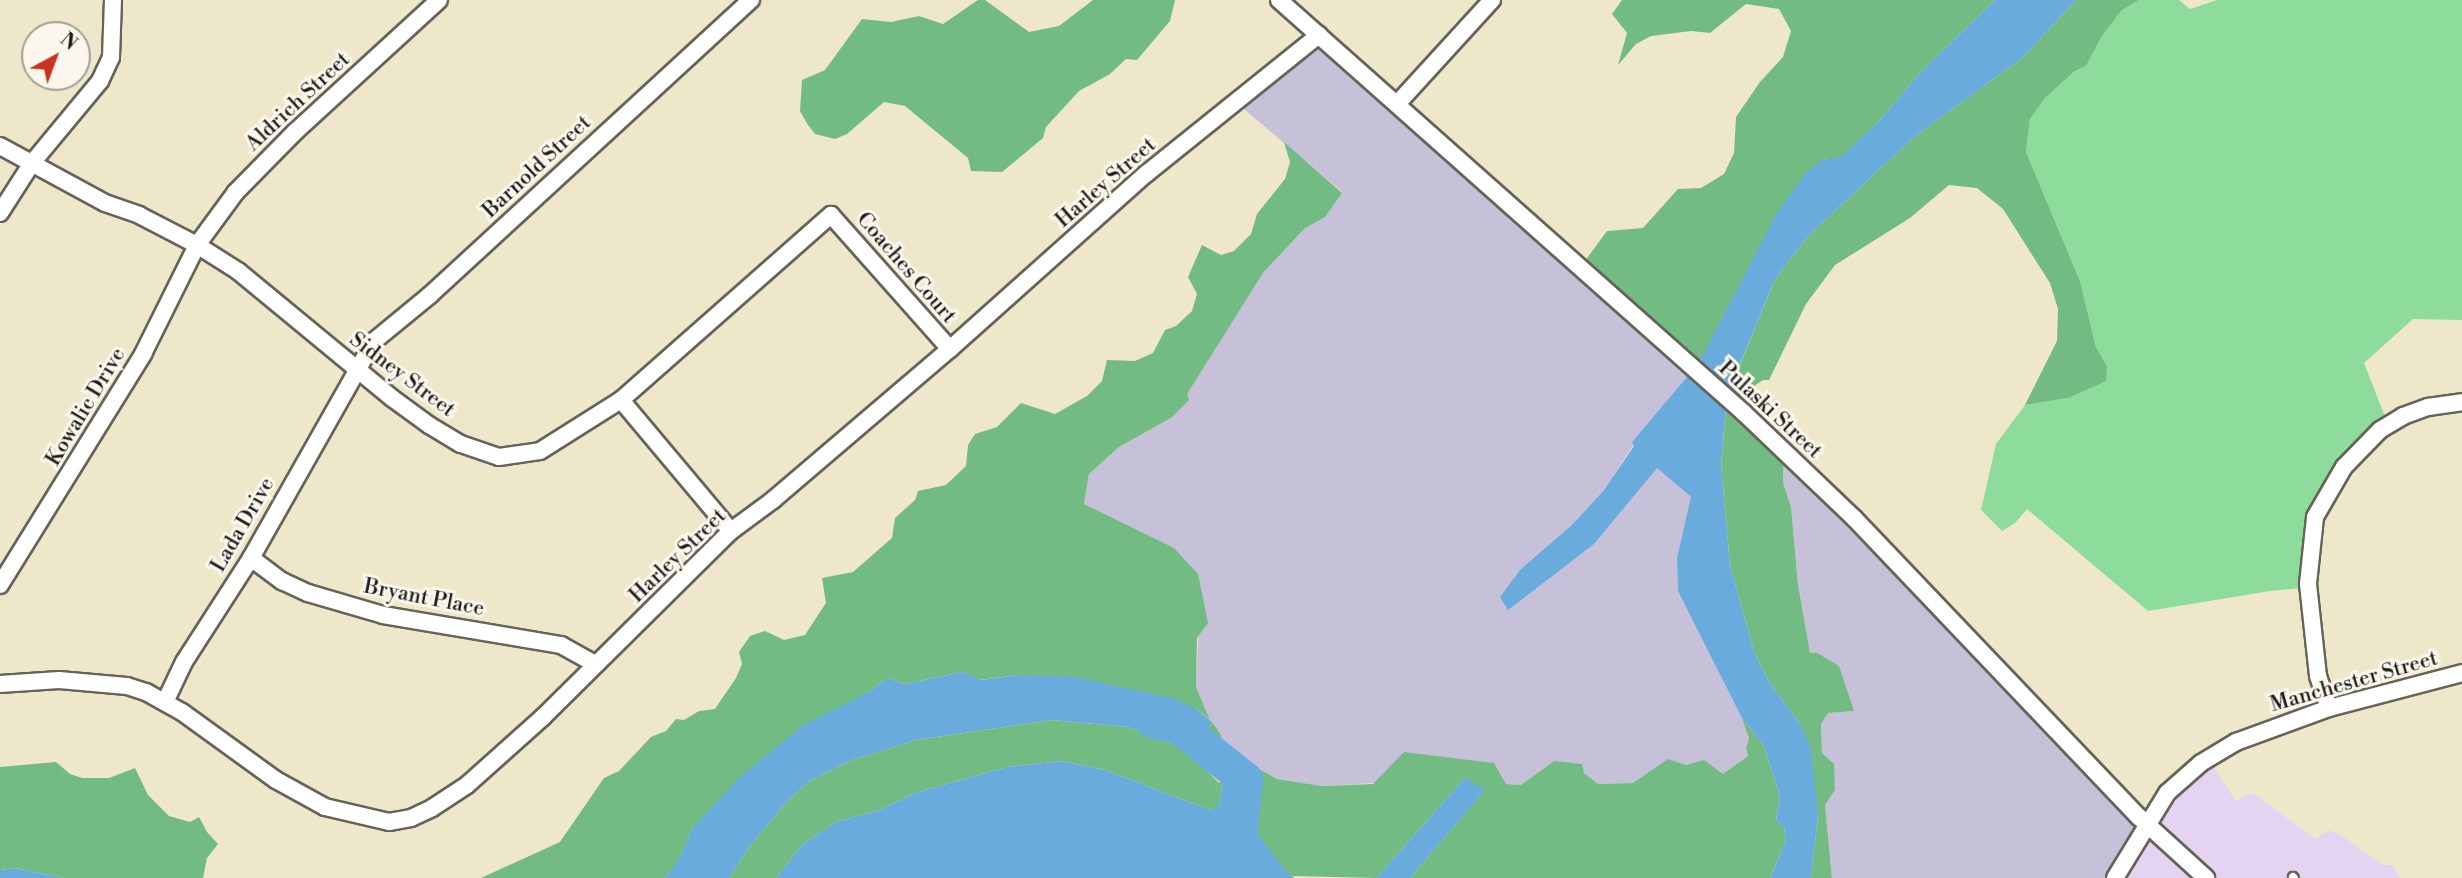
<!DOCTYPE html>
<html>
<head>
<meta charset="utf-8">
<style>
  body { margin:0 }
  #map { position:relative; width:2462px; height:878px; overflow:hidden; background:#efe7ca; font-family:"Libre Bodoni",serif }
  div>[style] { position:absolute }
  .built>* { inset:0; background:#e4d3f1 }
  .industrial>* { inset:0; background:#c6c0d9 }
  .green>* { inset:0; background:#8ddc9b }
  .forest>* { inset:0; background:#72bc83 }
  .water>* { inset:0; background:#6aabde }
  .river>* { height:35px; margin:-17.5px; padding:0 17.5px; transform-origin:17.5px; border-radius:17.5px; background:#6aabde }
  .roads { filter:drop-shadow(2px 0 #666359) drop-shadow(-2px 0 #666359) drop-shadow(0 2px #666359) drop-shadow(0 -2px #666359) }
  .lane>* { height:8px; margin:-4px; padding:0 4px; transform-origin:4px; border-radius:4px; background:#fff }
  .street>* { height:16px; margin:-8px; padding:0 8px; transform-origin:8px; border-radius:8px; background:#fff }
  span { translate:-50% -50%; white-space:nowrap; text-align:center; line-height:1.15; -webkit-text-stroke:6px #fbf7ec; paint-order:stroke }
  .street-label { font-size:21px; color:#1c1c1c }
  .north { position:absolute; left:21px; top:21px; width:70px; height:70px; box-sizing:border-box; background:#fbf7ec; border:2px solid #a29f99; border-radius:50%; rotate:41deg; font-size:19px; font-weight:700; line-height:28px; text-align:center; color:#1c1c1c }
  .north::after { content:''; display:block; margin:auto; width:24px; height:32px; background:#c8321e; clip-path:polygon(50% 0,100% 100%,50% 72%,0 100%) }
</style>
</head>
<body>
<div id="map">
  <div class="built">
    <i style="clip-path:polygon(2210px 761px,2236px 802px,2247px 793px,2256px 795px,2315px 839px,2328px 830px,2344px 837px,2382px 865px,2392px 865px,2400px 878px,2113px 878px,2153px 816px)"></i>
  </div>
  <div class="industrial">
    <i style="clip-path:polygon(1318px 37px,1698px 364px,1633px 442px,1636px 448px,1633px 446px,1604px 490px,1572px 525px,1554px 573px,1594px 544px,1657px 467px,1692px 498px,1677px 558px,1678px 591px,1744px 717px,1749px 738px,1746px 748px,1748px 756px,1723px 774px,1704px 761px,1686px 765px,1668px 760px,1633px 783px,1597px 784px,1584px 773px,1554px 761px,1521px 785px,1506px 784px,1499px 776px,1322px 786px,1277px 779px,1252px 765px,1242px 771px,1238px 765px,1229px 770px,1220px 783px,1199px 763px,1200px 754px,1222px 736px,1210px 720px,1196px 687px,1200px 593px,1198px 574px,1084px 504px,1089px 474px,1119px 447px,1171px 418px,1263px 273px,1305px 228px,1325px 216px,1342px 192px,1237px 103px)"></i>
    <i style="clip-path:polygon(1784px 450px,2147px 819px,2113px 878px,1832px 878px,1825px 805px,1835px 790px,1822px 753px,1821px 724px,1828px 713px,1854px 711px,1810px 653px,1798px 584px,1791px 507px,1783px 483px)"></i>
  </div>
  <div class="green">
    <i style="clip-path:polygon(2139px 0,2179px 0,2190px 9px,2217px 0,2462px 0,2462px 320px,2413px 319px,2364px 363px,2386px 419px,2321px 508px,2311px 587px,2270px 591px,2148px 611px,2027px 509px,2015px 523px,2002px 531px,1981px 510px,1996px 444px,2025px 405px,2068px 398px,2107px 366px,2096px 347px,2080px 281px,2026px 152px,2030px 119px,2045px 98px,2075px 71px,2086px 66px,2102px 36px,2122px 10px)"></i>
  </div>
  <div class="forest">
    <i style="clip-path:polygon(978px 0,985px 0,1029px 32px,1059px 26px,1093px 0,1175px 0,1170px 21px,1137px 60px,1126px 59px,1110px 74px,1079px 91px,1046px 127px,1043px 138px,1002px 172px,971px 171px,968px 158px,905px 106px,884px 102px,847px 134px,835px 139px,815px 134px,808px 125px,800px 111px,802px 80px,825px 70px,862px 19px,891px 22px,919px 16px,943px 24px)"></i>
    <i style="clip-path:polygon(1622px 0,1995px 0,1920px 73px,1880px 120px,1841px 158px,1822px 160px,1698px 364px,1582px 265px,1607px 231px,1643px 228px,1678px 189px,1701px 188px,1724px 174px,1734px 153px,1736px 117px,1760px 82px,1783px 57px,1791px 31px,1779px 9px,1746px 4px,1710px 33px,1691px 31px,1651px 36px,1636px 44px,1618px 65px,1627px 33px,1612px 14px)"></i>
    <i style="clip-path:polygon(2076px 0,2139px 0,2122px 10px,2102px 36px,2086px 66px,2075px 71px,2045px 98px,2030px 119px,2026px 152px,2080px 281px,2096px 347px,2107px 366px,2106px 381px,2068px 398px,2025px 405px,2057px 341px,2058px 309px,2050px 283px,2003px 209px,1977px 188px,1949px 185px,1910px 218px,1835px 265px,1806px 304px,1769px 380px,1763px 380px,1732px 401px,1784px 450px,1783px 483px,1791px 507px,1798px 584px,1810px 653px,1817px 653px,1839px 666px,1854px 711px,1828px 713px,1821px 724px,1822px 753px,1834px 764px,1835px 790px,1825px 805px,1832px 878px,1811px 878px,1818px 815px,1803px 728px,1769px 682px,1754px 652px,1730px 565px,1721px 465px,1727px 396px,1775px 279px,1808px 236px,1914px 137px,2022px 58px)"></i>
    <i style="clip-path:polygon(1284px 142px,1342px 193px,1325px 217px,1305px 228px,1263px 273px,1187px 394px,1189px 400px,1171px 418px,1119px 447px,1089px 474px,1084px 504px,1174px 548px,1198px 574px,1208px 623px,1197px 638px,1196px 687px,1210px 720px,1195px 708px,1018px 675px,980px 680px,962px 672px,905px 684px,887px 678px,692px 829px,678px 862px,665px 878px,481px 878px,560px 842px,604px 778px,619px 771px,651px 737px,666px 731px,676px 719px,684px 720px,699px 711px,715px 709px,736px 678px,742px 664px,739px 652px,750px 636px,765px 631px,784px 640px,805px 635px,826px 603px,822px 578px,853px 572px,892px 538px,895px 518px,915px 500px,918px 491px,946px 485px,966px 466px,968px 445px,975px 434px,997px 427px,1021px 403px,1055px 414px,1087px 396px,1102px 381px,1107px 360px,1135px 361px,1153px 353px,1165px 330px,1176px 326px,1192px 311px,1197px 294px,1188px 277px,1202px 245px,1221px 255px,1234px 251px,1251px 234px,1257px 214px,1285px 179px,1290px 162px)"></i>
    <i style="clip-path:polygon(1742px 718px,1764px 746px,1780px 796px,1776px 820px,1784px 827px,1786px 840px,1770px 878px,1410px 878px,1484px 791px,1465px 778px,1376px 878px,1290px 876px,1255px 851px,1245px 828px,1242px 771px,1252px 765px,1277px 779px,1322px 786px,1373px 784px,1404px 752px,1494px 763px,1506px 784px,1521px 785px,1554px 761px,1582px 764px,1584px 773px,1598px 784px,1633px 783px,1668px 759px,1686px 765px,1704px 760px,1723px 774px,1748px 756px,1746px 748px,1749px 738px)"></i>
    <i style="clip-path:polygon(1052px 720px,1128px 727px,1182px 748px,1204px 735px,1212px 722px,1222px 736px,1200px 754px,1199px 763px,1219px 783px,1223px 781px,1219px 806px,1210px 810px,1105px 770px,1062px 761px,1007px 767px,918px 792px,877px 811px,836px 822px,802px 845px,776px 878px,729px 878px,747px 850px,788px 800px,811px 780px,849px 761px,916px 740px)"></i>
    <i style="clip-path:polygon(56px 762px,70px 774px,82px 778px,109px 778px,135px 768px,148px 795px,169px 816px,190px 822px,199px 817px,207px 832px,218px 844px,207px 858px,203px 878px,64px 878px,15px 868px,0 870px,0 767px)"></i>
  </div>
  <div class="water">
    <i style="clip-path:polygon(1995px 0,2076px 0,2022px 58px,1914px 137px,1808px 236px,1775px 279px,1727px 395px,1721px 465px,1730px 565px,1754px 652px,1769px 682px,1803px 728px,1811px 751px,1818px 815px,1811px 878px,1770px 878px,1786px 840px,1784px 827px,1776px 821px,1780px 796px,1764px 746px,1742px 718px,1678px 591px,1677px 558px,1691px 497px,1657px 468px,1594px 544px,1508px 610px,1500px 597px,1520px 570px,1572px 525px,1604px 490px,1634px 446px,1632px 442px,1698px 364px,1778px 211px,1806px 173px,1822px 160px,1841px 157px,1880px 120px,1920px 73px)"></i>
    <i style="clip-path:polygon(962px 672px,981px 680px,1018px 675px,1076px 677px,1172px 698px,1195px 708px,1212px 722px,1204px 735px,1182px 748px,1128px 727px,1052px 720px,916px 740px,849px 761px,811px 780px,788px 800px,747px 850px,729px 878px,665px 878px,678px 861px,692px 829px,740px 777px,805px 724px,869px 692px,887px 678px,905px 684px)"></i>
    <i style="clip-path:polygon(1062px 761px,1105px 770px,1210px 810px,1219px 805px,1223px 781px,1229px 770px,1238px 765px,1242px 771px,1245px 828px,1255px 851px,1295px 878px,776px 878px,802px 845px,836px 822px,877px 811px,918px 792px,1007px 767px)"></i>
    <i style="clip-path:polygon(1465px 778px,1485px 790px,1410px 878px,1376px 878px)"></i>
    <i style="clip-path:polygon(15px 868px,64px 878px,0 878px,0 870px)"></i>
  </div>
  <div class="river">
    <i style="left:1154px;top:721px;width:23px;rotate:10deg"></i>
    <i style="left:1177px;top:725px;width:87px;rotate:38.5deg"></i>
    <i style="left:1245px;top:779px;width:59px;rotate:95.8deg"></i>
    <i style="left:1239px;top:838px;width:50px;rotate:53.1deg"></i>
  </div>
  <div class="roads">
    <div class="lane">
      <i style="left:2293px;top:877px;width:1px;rotate:45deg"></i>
    </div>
    <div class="street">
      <i style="left:1279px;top:0;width:622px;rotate:41.61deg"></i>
      <i style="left:1744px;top:413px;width:152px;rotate:43.7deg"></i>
      <i style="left:1854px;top:518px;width:413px;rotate:46.4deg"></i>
      <i style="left:2139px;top:817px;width:91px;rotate:42.3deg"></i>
      <i style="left:1397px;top:104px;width:141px;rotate:-47.6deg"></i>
      <i style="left:0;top:146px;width:119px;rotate:28.5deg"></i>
      <i style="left:105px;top:203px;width:36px;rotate:19deg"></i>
      <i style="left:139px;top:215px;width:65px;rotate:27.3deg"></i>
      <i style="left:197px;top:245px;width:49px;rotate:32.4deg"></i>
      <i style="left:238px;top:271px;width:200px;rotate:39.5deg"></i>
      <i style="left:392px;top:398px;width:46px;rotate:36.1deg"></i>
      <i style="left:429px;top:425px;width:37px;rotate:31deg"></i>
      <i style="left:461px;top:444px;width:40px;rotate:18.9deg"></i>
      <i style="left:499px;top:457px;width:41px;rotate:-8.3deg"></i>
      <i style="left:540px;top:451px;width:96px;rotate:-32.2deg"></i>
      <i style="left:621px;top:400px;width:280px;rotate:-41.4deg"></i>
      <i style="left:831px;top:215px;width:179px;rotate:48.4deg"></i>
      <i style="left:0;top:213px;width:59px;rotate:-57.4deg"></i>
      <i style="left:32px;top:163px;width:107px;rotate:-50.3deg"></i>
      <i style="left:100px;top:81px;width:26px;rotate:-65deg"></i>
      <i style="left:111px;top:57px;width:57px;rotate:-88deg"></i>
      <i style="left:621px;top:400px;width:171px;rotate:50deg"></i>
      <i style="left:251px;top:558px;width:39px;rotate:37deg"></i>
      <i style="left:282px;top:581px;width:29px;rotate:25deg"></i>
      <i style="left:308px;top:593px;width:78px;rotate:16.3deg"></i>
      <i style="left:383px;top:615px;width:181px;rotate:9.6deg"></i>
      <i style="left:561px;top:645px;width:38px;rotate:29deg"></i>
      <i style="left:0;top:585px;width:272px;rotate:-58.2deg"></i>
      <i style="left:143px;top:354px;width:122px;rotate:-63.6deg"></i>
      <i style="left:197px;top:245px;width:66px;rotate:-53.7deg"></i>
      <i style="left:236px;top:192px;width:84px;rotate:-45.5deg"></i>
      <i style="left:295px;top:132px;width:195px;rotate:-42.5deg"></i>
      <i style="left:0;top:684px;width:59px;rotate:-3.9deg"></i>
      <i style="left:59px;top:680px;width:68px;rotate:5deg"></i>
      <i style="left:127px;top:686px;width:20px;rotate:18deg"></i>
      <i style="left:146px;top:692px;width:41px;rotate:29.1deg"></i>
      <i style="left:182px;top:712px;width:116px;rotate:35.9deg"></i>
      <i style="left:276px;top:780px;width:56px;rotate:28.9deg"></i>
      <i style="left:325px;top:807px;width:66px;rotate:13.2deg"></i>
      <i style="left:389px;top:822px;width:22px;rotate:-10deg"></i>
      <i style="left:411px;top:818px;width:23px;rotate:-25deg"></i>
      <i style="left:432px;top:808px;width:42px;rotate:-33.3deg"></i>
      <i style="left:467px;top:785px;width:102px;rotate:-41.8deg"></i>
      <i style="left:543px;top:717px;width:264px;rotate:-44.7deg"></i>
      <i style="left:731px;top:531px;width:52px;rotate:-36.4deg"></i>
      <i style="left:773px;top:500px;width:233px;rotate:-40.5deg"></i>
      <i style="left:950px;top:349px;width:263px;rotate:-41.8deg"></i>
      <i style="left:1146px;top:174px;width:222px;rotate:-38.8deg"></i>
      <i style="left:165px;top:702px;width:44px;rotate:-64.6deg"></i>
      <i style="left:184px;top:662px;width:124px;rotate:-57.2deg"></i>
      <i style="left:251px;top:558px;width:249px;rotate:-60.5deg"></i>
      <i style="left:374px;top:341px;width:72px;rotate:-39.4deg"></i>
      <i style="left:430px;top:295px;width:436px;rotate:-42.6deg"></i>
      <i style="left:2329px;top:708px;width:34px;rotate:-109deg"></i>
      <i style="left:2318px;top:676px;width:93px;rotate:-96.2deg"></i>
      <i style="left:2308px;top:584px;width:67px;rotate:-84deg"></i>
      <i style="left:2315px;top:517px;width:58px;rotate:-59.9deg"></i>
      <i style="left:2344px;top:467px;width:52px;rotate:-45.8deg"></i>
      <i style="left:2380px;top:430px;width:27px;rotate:-31deg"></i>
      <i style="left:2403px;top:416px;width:27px;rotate:-20deg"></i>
      <i style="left:2428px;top:407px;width:34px;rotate:-8deg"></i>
      <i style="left:2115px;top:878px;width:100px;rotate:-58.5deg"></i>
      <i style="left:2167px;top:793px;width:45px;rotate:-41.4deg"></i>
      <i style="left:2201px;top:763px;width:41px;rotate:-31deg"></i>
      <i style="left:2236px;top:742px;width:99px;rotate:-20.1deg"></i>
      <i style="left:2329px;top:708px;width:138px;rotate:-14.7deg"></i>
    </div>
  </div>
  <div class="street-label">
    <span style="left:298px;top:102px;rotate:-43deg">Aldrich Street</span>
    <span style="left:537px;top:167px;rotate:-43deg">Barnold Street</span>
    <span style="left:1106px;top:183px;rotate:-41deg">Harley Street</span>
    <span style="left:906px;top:268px;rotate:49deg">Coaches Court</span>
    <span style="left:402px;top:375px;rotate:37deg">Sidney Street</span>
    <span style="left:86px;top:407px;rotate:-59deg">Kowalic Drive</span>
    <span style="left:1770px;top:410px;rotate:43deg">Pulaski Street</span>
    <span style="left:243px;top:525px;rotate:-60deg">Lada Drive</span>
    <span style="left:678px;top:556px;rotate:-44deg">Harley Street</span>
    <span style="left:424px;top:598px;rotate:11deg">Bryant Place</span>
    <span style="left:2354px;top:682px;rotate:-16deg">Manchester Street</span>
  </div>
  <div class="north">N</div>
</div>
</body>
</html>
